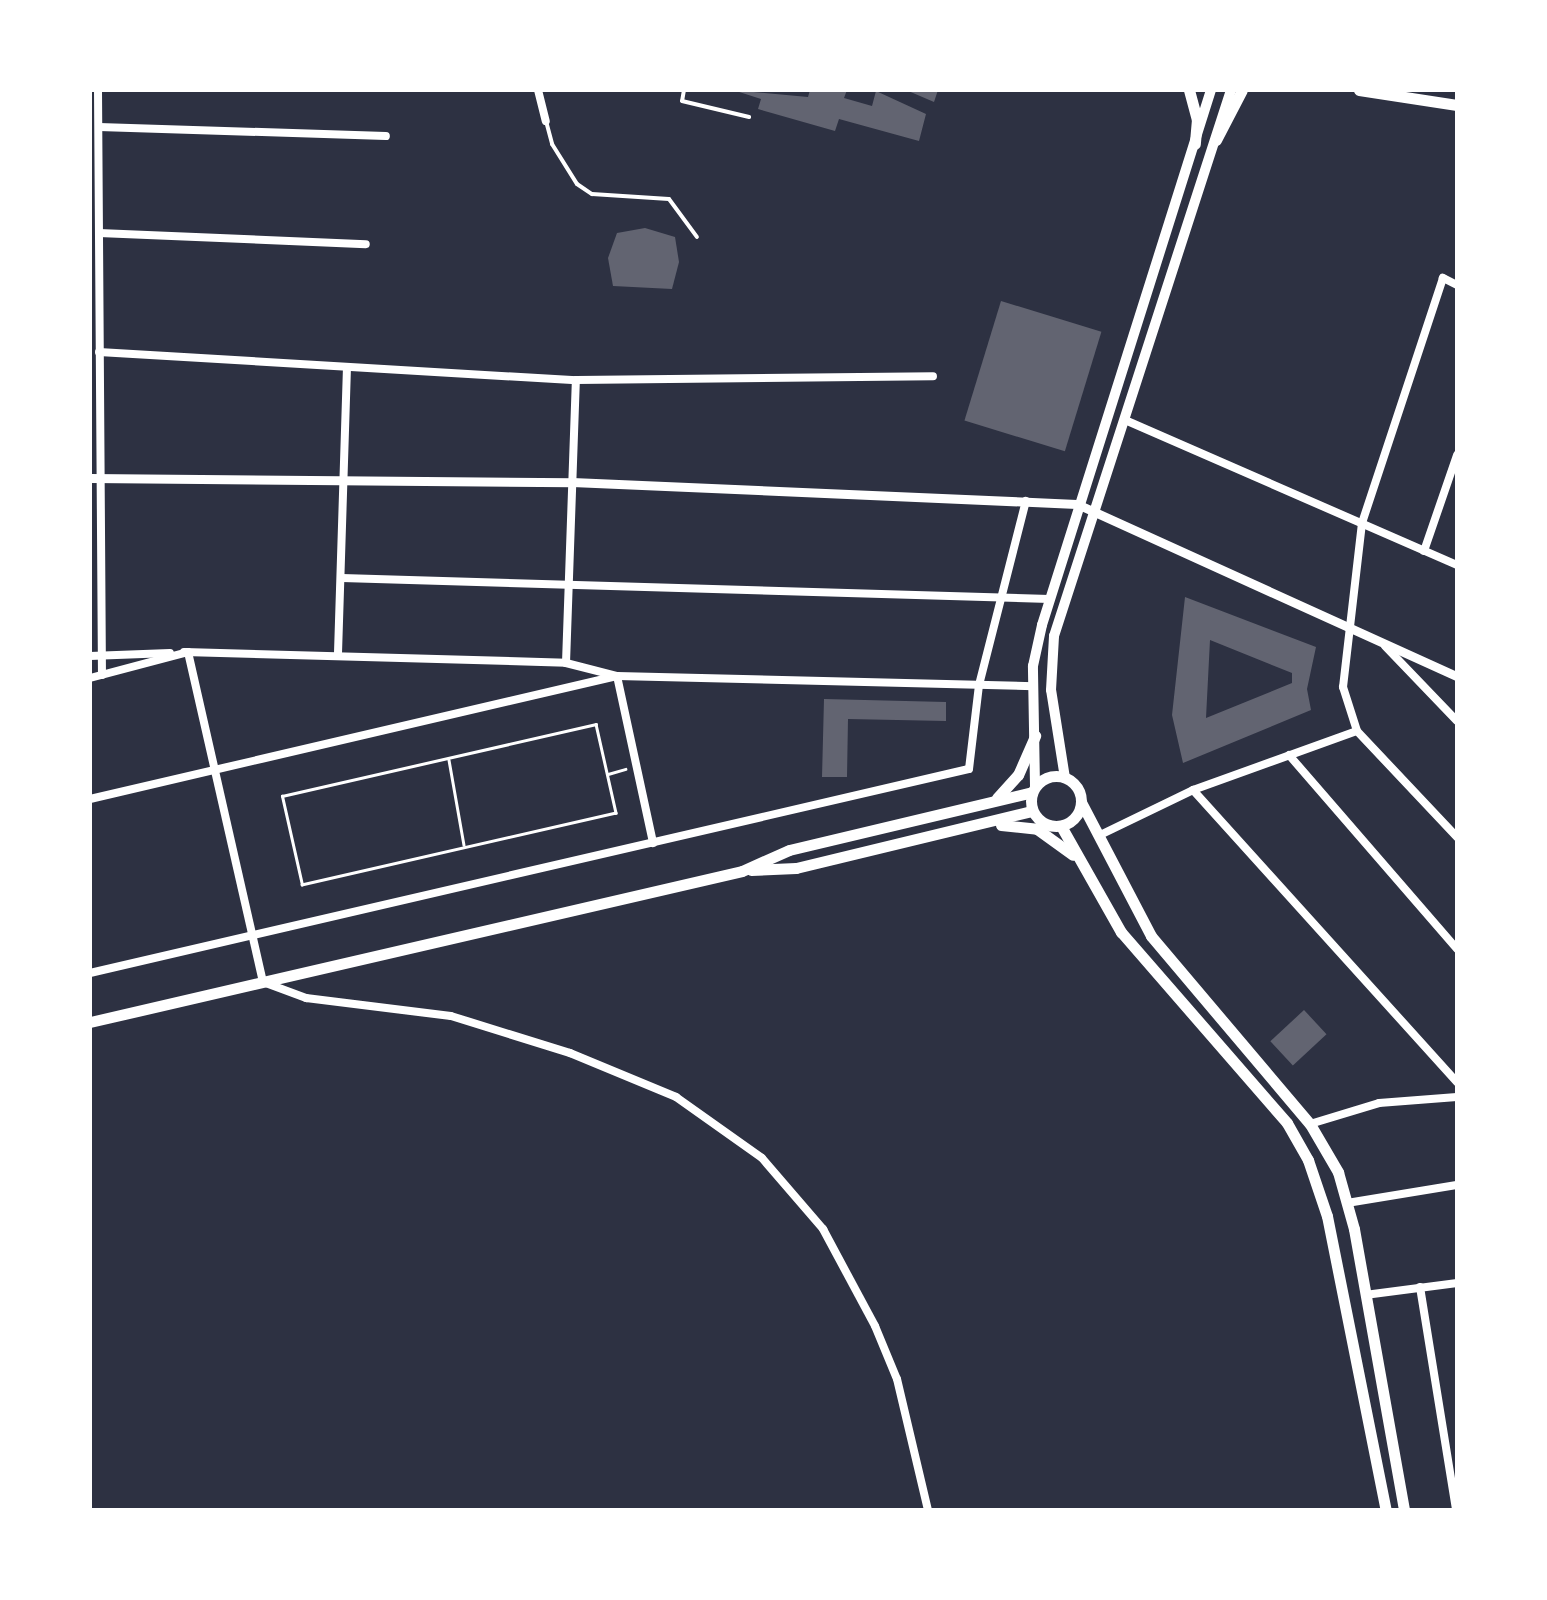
<!DOCTYPE html>
<html>
<head>
<meta charset="utf-8">
<style>
  body { margin:0 }
  #map { position:relative; width:1547px; height:1600px; overflow:hidden; background:#2d3142; font-family:"Alegreya Sans",sans-serif }
  div>[style] { position:absolute }
  .building>* { inset:0; background:#626471; transform-origin:0 0 }
  .path>* { height:2.5px; margin:-1.25px; padding:0 1.25px; transform-origin:1.25px; border-radius:1.25px; background:#fff }
  .service>* { height:4px; margin:-2px; padding:0 2px; transform-origin:2px; border-radius:2px; background:#fff }
  .minor>* { height:8px; margin:-4px; padding:0 4px; transform-origin:4px; border-radius:4px; background:#fff }
  .tertiary>* { height:9px; margin:-4.5px; padding:0 4.5px; transform-origin:4.5px; border-radius:4.5px; background:#fff }
  .secondary>* { height:10px; margin:-5px; padding:0 5px; transform-origin:5px; border-radius:5px; background:#fff }
  .primary>* { height:11px; margin:-5.5px; padding:0 5.5px; transform-origin:5.5px; border-radius:5.5px; background:#fff }
  .primary>.ring { margin:-5.5px; padding:0; box-sizing:content-box; background:none; border:11px solid #fff; border-radius:50% }
  span { translate:-50% -50%; white-space:nowrap; text-align:center; line-height:1.15; -webkit-text-stroke:8px #fff; paint-order:stroke }
  .frame { position:absolute; inset:0; border:92px solid #fff; pointer-events:none }
</style>
</head>
<body>
<div id="map">
  <div class="building">
    <i style="clip-path:polygon(733px 90px,808px 97px,810px 90px,847px 90px,844px 98px,872px 106px,876px 91px,926px 114px,919px 141px,839px 119px,835px 131px,758px 109px,761px 99px)"></i>
    <i style="clip-path:polygon(906px 90px,938px 90px,934px 102px)"></i>
    <i style="clip-path:polygon(645px 228px,675px 237px,679px 262px,672px 289px,613px 286px,608px 258px,617px 233px)"></i>
    <i style="left:1001px;top:301px;width:105px;height:125px;rotate:17deg"></i>
    <i style="clip-path:polygon(evenodd,1185px 597px,1316px 647px,1307px 689px,1311px 710px,1183px 763px,1172px 715px,1185px 597px,1210px 640px,1292px 673px,1292px 683px,1206px 718px,1210px 640px)"></i>
    <i style="clip-path:polygon(824px 699px,946px 702px,946px 721px,848px 719px,847px 777px,822px 777px)"></i>
    <i style="left:1304px;top:1010px;width:33px;height:46px;rotate:47deg"></i>
  </div>
  <div class="path">
    <i style="left:596px;top:724px;width:91px;rotate:77.3deg"></i>
    <i style="left:616px;top:813px;width:322px;rotate:167.1deg"></i>
    <i style="left:302px;top:885px;width:91px;rotate:-102.7deg"></i>
    <i style="left:282px;top:796px;width:322px;rotate:-12.9deg"></i>
    <i style="left:449px;top:760px;width:86px;rotate:80deg"></i>
    <i style="left:608px;top:774px;width:18px;rotate:-16deg"></i>
  </div>
  <div class="service">
    <i style="left:684px;top:90px;width:11px;rotate:100deg"></i>
    <i style="left:682px;top:101px;width:69px;rotate:13.4deg"></i>
    <i style="left:546px;top:121px;width:24px;rotate:75deg"></i>
    <i style="left:552px;top:144px;width:47px;rotate:58deg"></i>
    <i style="left:577px;top:184px;width:18px;rotate:34deg"></i>
    <i style="left:592px;top:194px;width:77px;rotate:3.7deg"></i>
    <i style="left:669px;top:199px;width:47px;rotate:53.6deg"></i>
  </div>
  <div class="minor">
    <i style="left:98px;top:90px;width:585px;rotate:89.61deg"></i>
    <i style="left:538px;top:90px;width:32px;rotate:76deg"></i>
    <i style="left:99px;top:127px;width:287px;rotate:1.8deg"></i>
    <i style="left:99px;top:233px;width:267px;rotate:2.4deg"></i>
    <i style="left:1457px;top:285px;width:16px;rotate:-153deg"></i>
    <i style="left:1443px;top:278px;width:258px;rotate:108.3deg"></i>
    <i style="left:1362px;top:523px;width:165px;rotate:96.6deg"></i>
    <i style="left:1343px;top:687px;width:46px;rotate:72.3deg"></i>
    <i style="left:1357px;top:731px;width:146px;rotate:46.7deg"></i>
    <i style="left:99px;top:352px;width:478px;rotate:3.4deg"></i>
    <i style="left:576px;top:380px;width:357px;rotate:-0.6deg"></i>
    <i style="left:1125px;top:420px;width:362px;rotate:23.6deg"></i>
    <i style="left:1424px;top:551px;width:102px;rotate:-71deg"></i>
    <i style="left:342px;top:578px;width:708px;rotate:1.7deg"></i>
    <i style="left:1385px;top:646px;width:104px;rotate:46.2deg"></i>
    <i style="left:184px;top:652px;width:382px;rotate:1.6deg"></i>
    <i style="left:566px;top:663px;width:53px;rotate:14.3deg"></i>
    <i style="left:617px;top:676px;width:417px;rotate:1.4deg"></i>
    <i style="left:338px;top:653px;width:286px;rotate:-88.2deg"></i>
    <i style="left:90px;top:656px;width:80px;rotate:-2.1deg"></i>
    <i style="left:566px;top:663px;width:283px;rotate:-88deg"></i>
    <i style="left:90px;top:678px;width:101px;rotate:-14.9deg"></i>
    <i style="left:188px;top:652px;width:338px;rotate:77.2deg"></i>
    <i style="left:263px;top:982px;width:46px;rotate:20.4deg"></i>
    <i style="left:306px;top:998px;width:146px;rotate:7.1deg"></i>
    <i style="left:451px;top:1016px;width:125px;rotate:17.3deg"></i>
    <i style="left:570px;top:1053px;width:115px;rotate:22.5deg"></i>
    <i style="left:676px;top:1097px;width:105px;rotate:35.3deg"></i>
    <i style="left:762px;top:1158px;width:94px;rotate:49.3deg"></i>
    <i style="left:823px;top:1229px;width:110px;rotate:61.8deg"></i>
    <i style="left:875px;top:1326px;width:57px;rotate:67.5deg"></i>
    <i style="left:897px;top:1379px;width:135px;rotate:76.7deg"></i>
    <i style="left:1289px;top:755px;width:257px;rotate:49.1deg"></i>
    <i style="left:1193px;top:790px;width:394px;rotate:47.9deg"></i>
    <i style="left:90px;top:799px;width:541px;rotate:-13.14deg"></i>
    <i style="left:617px;top:676px;width:171px;rotate:77.8deg"></i>
    <i style="left:1098px;top:836px;width:106px;rotate:-25.8deg"></i>
    <i style="left:1193px;top:790px;width:174px;rotate:-19.8deg"></i>
    <i style="left:90px;top:973px;width:902px;rotate:-13.07deg"></i>
    <i style="left:969px;top:769px;width:85px;rotate:-83.2deg"></i>
    <i style="left:979px;top:685px;width:190px;rotate:-75.7deg"></i>
    <i style="left:1310px;top:1124px;width:72px;rotate:-16.9deg"></i>
    <i style="left:1379px;top:1103px;width:78px;rotate:-4.4deg"></i>
    <i style="left:1347px;top:1203px;width:111px;rotate:-9.3deg"></i>
    <i style="left:1420px;top:1287px;width:226px;rotate:80.8deg"></i>
    <i style="left:1365px;top:1295px;width:93px;rotate:-7.4deg"></i>
  </div>
  <div class="tertiary">
    <i style="left:90px;top:478px;width:482px;rotate:0.5deg"></i>
    <i style="left:572px;top:482px;width:505px;rotate:2.49deg"></i>
    <i style="left:1077px;top:504px;width:417px;rotate:24.4deg"></i>
  </div>
  <div class="secondary">
    <i style="left:1065px;top:778px;width:89px;rotate:-99deg"></i>
    <i style="left:1051px;top:690px;width:54px;rotate:-86.8deg"></i>
    <i style="left:1054px;top:636px;width:574px;rotate:-72.04deg"></i>
    <i style="left:1035px;top:786px;width:120px;rotate:-91deg"></i>
    <i style="left:1033px;top:666px;width:42px;rotate:-77.6deg"></i>
    <i style="left:1042px;top:625px;width:561px;rotate:-72.47deg"></i>
  </div>
  <div class="primary">
    <i style="left:1189px;top:90px;width:30px;rotate:75deg"></i>
    <i style="left:1197px;top:119px;width:25px;rotate:95deg"></i>
    <i style="left:1359px;top:90px;width:99px;rotate:8.7deg"></i>
    <i style="left:1216px;top:140px;width:56px;rotate:-62.5deg"></i>
    <i class="ring" style="left:1031px;top:776px;width:39px;height:39px"></i>
    <i style="left:997px;top:798px;width:31px;rotate:-48deg"></i>
    <i style="left:1018px;top:775px;width:43px;rotate:-66.4deg"></i>
    <i style="left:1081px;top:802px;width:151px;rotate:62.4deg"></i>
    <i style="left:1151px;top:936px;width:246px;rotate:49.8deg"></i>
    <i style="left:1310px;top:1124px;width:56px;rotate:59.7deg"></i>
    <i style="left:1338px;top:1172px;width:59px;rotate:74.3deg"></i>
    <i style="left:1354px;top:1229px;width:285px;rotate:79.9deg"></i>
    <i style="left:1001px;top:825px;width:36px;rotate:6deg"></i>
    <i style="left:1037px;top:829px;width:44px;rotate:35.8deg"></i>
    <i style="left:1061px;top:826px;width:122px;rotate:60.5deg"></i>
    <i style="left:1121px;top:932px;width:253px;rotate:49deg"></i>
    <i style="left:1287px;top:1123px;width:43px;rotate:60.4deg"></i>
    <i style="left:1308px;top:1160px;width:59px;rotate:71.3deg"></i>
    <i style="left:1327px;top:1216px;width:300px;rotate:78.7deg"></i>
    <i style="left:751px;top:870px;width:45px;rotate:-2.5deg"></i>
    <i style="left:796px;top:868px;width:243px;rotate:-13.6deg"></i>
    <i style="left:90px;top:1022px;width:669px;rotate:-13.04deg"></i>
    <i style="left:742px;top:871px;width:51px;rotate:-24.1deg"></i>
    <i style="left:789px;top:850px;width:250px;rotate:-13.4deg"></i>
  </div>
  <div class="frame"></div>
</div>
</body>
</html>
